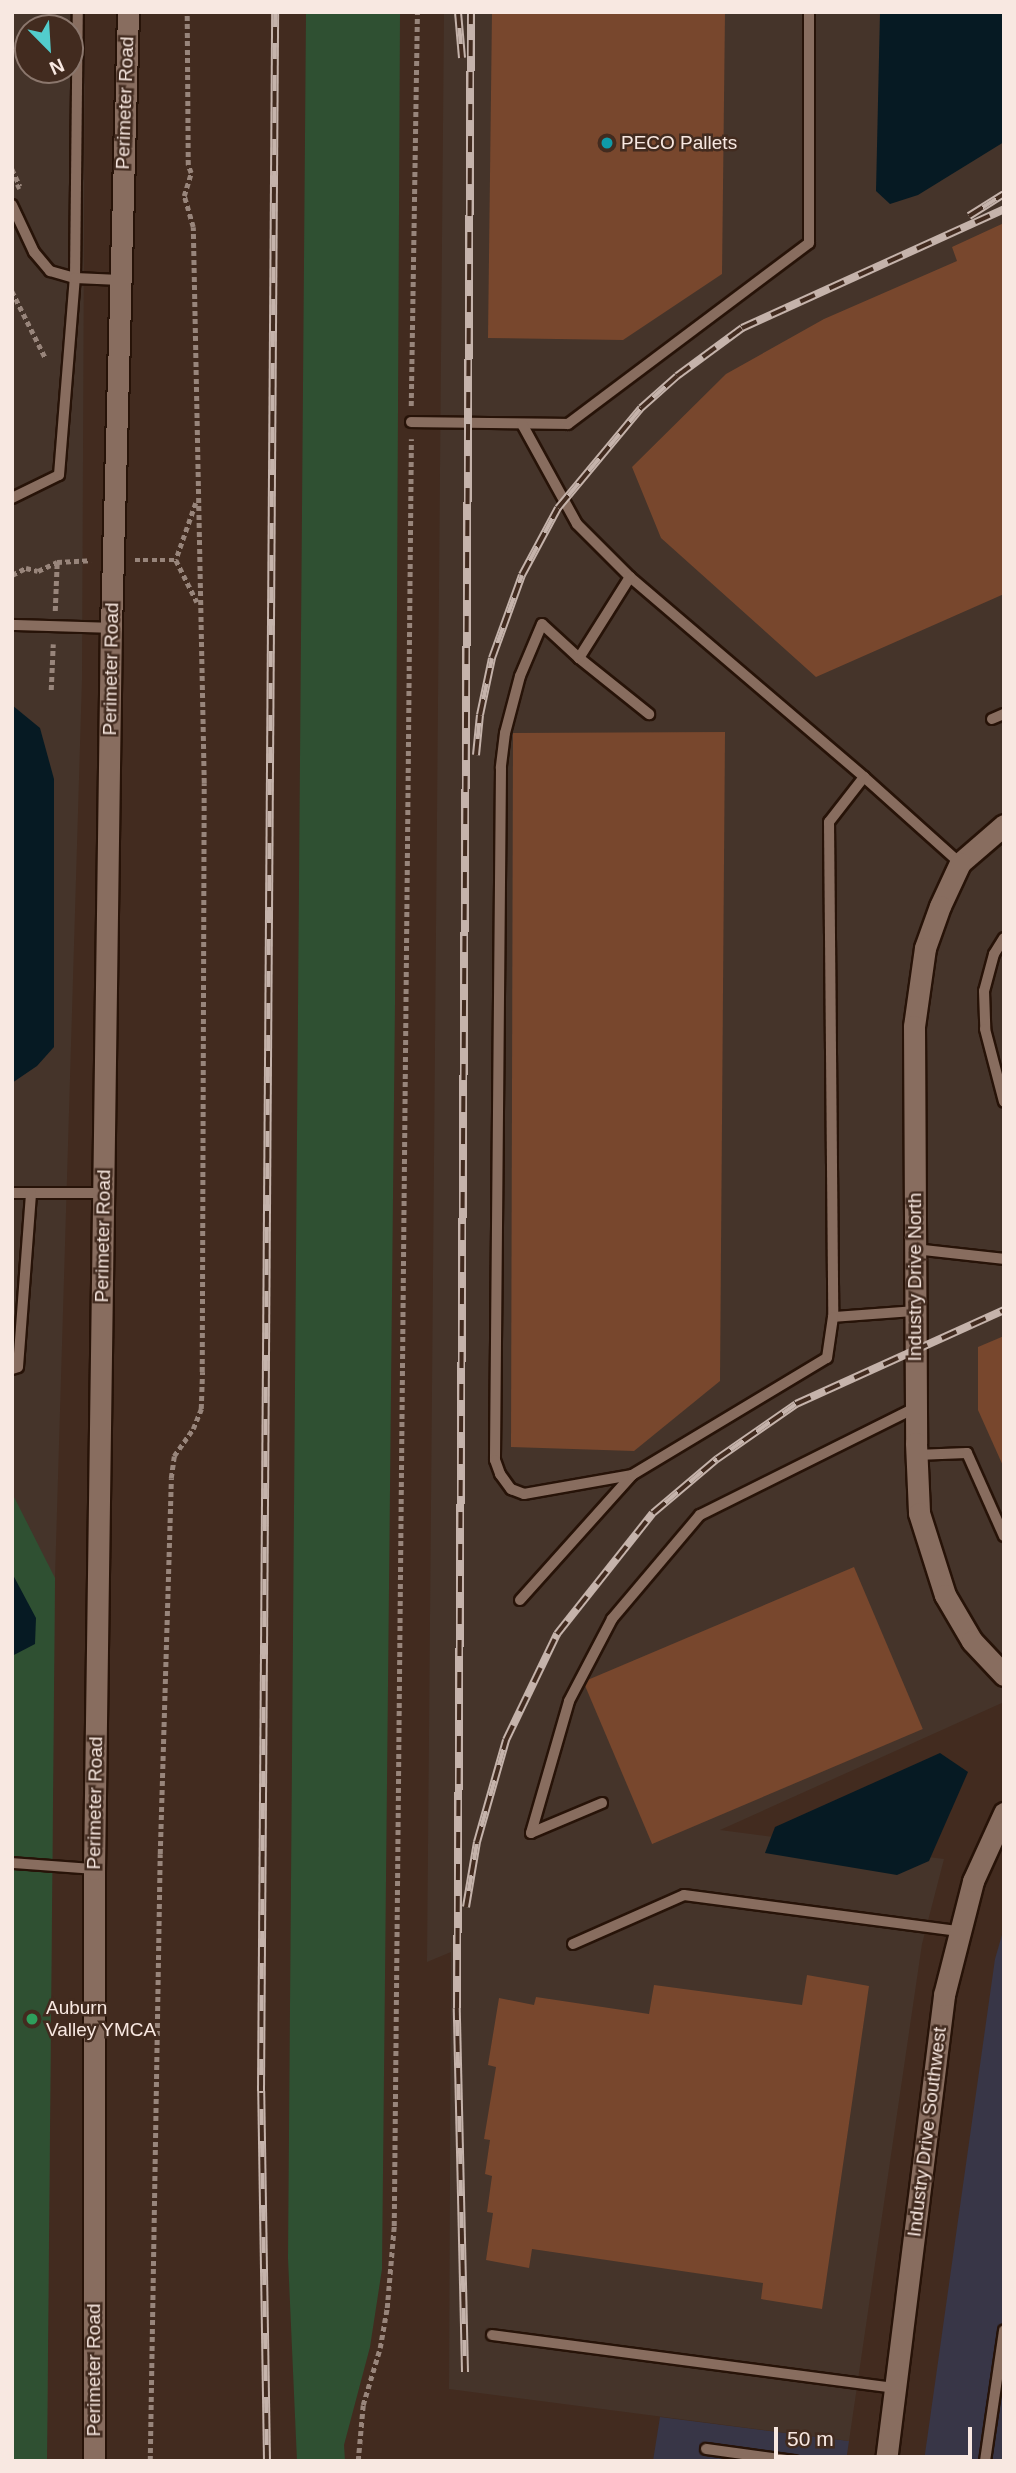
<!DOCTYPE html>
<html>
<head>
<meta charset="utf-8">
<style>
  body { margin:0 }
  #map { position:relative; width:1016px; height:2473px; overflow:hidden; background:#422b1f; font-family:Helvetica,sans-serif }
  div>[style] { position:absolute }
  .commercial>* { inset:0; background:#383647 }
  .industrial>* { inset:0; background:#45342a }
  .green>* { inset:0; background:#2f5032 }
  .water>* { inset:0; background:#061a23 }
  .building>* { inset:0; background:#78472d; transform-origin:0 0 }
  .path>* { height:4.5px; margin-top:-2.25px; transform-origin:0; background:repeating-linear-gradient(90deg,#98857b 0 5px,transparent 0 8.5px) }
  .roads { filter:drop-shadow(2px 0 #271308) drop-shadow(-2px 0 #271308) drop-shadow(0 2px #271308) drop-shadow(0 -2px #271308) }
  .lane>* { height:10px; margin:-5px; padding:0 5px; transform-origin:5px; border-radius:5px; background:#886d5f }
  .street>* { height:21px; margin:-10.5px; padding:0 10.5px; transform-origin:10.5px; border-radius:10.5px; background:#886d5f }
  .secondary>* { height:21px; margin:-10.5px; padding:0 10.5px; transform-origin:10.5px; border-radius:10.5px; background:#886d5f }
  .rail>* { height:8px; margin-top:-4px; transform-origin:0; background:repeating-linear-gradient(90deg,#422b1f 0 16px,#c5b3ab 0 32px); box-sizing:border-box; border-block:2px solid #c5b3ab }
  .dots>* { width:19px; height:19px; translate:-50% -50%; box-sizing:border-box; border:4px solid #422b1f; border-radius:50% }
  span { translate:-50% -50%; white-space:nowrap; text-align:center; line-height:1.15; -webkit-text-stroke:5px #422b1f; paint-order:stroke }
  .street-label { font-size:19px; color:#f8e8e1 }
  .poi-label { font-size:19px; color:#f8e8e1 }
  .left { translate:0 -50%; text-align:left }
  .frame { position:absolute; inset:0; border:14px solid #f8e8e1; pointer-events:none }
  .north { position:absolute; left:14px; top:14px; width:70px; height:70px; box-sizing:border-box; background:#422b1f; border:2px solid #8b776d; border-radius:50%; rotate:156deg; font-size:19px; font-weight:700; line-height:28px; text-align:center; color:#f8e8e1 }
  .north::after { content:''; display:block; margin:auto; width:24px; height:32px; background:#52cdcc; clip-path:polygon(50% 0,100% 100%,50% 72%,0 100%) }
  .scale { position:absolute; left:774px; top:2427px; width:198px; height:32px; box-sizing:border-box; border:4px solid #f8e8e1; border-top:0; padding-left:9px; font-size:21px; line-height:24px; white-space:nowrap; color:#f8e8e1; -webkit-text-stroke:5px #422b1f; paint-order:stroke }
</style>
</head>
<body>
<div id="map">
  <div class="commercial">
    <i style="clip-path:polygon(1004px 1928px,1004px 2461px,924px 2461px,995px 1959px)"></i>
    <i style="clip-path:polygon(660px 2417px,849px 2441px,846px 2461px,653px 2461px)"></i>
  </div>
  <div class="industrial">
    <i style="clip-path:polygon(evenodd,12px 12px,85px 12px,82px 679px,55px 1578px,47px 2461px,12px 2461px,12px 12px,28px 28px,70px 28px,70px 70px,28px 70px,28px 28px)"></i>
    <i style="clip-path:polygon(444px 12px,1004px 12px,1004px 1702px,720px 1830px,944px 1859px,922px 1944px,849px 2441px,449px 2389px,451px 1952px,427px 1962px)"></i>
  </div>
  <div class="green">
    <i style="clip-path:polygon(306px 12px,400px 12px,395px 1002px,382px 2269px,370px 2347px,344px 2445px,345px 2461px,297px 2461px,288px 2258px)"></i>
    <i style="clip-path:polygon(12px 1493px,55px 1578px,47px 2461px,12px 2461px)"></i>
  </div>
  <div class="water">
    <i style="clip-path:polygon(880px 12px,1004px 12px,1004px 142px,918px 195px,890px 204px,876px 191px)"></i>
    <i style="clip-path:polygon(12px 705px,40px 728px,54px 779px,54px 1047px,37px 1066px,12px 1083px)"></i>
    <i style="clip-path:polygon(12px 1573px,36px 1618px,35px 1644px,12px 1656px)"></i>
    <i style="clip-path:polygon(940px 1753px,968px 1772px,929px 1861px,897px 1875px,765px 1853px,775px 1827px)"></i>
  </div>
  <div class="building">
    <i style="clip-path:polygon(492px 12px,725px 12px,722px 274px,623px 340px,488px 338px)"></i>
    <i style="clip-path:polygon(1004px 223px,1004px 594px,816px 677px,661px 538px,632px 467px,726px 374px,824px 319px,957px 261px,952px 247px)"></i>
    <i style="clip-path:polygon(725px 732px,720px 1381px,634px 1451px,511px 1447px,513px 733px)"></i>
    <i style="clip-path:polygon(1004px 1336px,1004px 1468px,978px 1410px,978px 1347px)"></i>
    <i style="left:854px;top:1567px;width:176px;height:294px;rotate:67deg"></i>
    <i style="clip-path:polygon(807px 1975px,869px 1986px,822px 2309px,761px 2299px,763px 2283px,532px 2249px,529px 2268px,486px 2260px,493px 2213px,487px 2212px,492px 2176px,485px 2174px,490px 2140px,484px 2139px,496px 2067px,488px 2065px,499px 1998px,534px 2005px,536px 1997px,649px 2014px,654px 1985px,802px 2005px)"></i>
  </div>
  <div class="path">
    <i style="left:12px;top:169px;width:19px;rotate:65deg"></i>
    <i style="left:20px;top:186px;width:4px;rotate:153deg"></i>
    <i style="left:12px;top:291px;width:76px;rotate:63.4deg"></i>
    <i style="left:411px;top:406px;width:394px;rotate:-89.1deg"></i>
    <i style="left:196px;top:503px;width:60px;rotate:109.3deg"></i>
    <i style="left:176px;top:560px;width:47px;rotate:63.4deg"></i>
    <i style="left:135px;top:560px;width:41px"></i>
    <i style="left:12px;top:575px;width:16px;rotate:-27deg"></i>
    <i style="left:26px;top:568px;width:12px;rotate:14deg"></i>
    <i style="left:38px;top:571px;width:21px;rotate:-25deg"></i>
    <i style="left:57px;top:562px;width:34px;rotate:-3deg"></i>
    <i style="left:55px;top:611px;width:49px;rotate:-87.7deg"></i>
    <i style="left:51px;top:690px;width:46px;rotate:-87.5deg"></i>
    <i style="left:150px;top:2461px;width:607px;rotate:-89.06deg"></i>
    <i style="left:160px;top:1854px;width:376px;rotate:-88.3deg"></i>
    <i style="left:171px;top:1478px;width:22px;rotate:-82deg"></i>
    <i style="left:174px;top:1456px;width:33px;rotate:-55deg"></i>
    <i style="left:193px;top:1429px;width:22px;rotate:-68deg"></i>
    <i style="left:201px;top:1409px;width:37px;rotate:-88deg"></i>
    <i style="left:202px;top:1372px;width:589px;rotate:-89.81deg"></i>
    <i style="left:204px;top:783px;width:556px;rotate:-91.13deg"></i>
    <i style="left:193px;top:227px;width:32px;rotate:-106deg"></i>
    <i style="left:184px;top:196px;width:24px;rotate:-73deg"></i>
    <i style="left:191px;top:173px;width:9px;rotate:-111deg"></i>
    <i style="left:188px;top:165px;width:153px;rotate:-90.4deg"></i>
    <i style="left:358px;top:2461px;width:56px;rotate:-84.9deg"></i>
    <i style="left:363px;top:2405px;width:59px;rotate:-73.4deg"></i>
    <i style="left:380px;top:2348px;width:41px;rotate:-80.1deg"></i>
    <i style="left:387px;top:2308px;width:82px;rotate:-85.1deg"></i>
    <i style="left:394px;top:2226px;width:1787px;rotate:-89.45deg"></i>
  </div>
  <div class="roads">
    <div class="lane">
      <i style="left:12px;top:205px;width:52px;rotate:64.9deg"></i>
      <i style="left:34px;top:252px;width:25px;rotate:50deg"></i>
      <i style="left:50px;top:271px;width:26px;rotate:16deg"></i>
      <i style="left:75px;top:278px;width:266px;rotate:-89.4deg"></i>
      <i style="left:411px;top:422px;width:157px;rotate:0.7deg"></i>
      <i style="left:568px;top:424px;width:301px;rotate:-36.9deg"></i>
      <i style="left:809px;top:243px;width:231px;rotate:-90deg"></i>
      <i style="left:522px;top:424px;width:114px;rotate:61.2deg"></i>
      <i style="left:577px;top:524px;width:75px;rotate:45deg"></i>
      <i style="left:630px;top:577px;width:308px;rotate:40.5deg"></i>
      <i style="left:864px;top:777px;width:129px;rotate:41.9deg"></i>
      <i style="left:12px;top:498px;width:52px;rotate:-26.1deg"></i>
      <i style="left:59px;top:475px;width:198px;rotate:-85.4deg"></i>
      <i style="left:75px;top:278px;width:45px;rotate:2.5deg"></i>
      <i style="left:630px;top:577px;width:96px;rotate:122.2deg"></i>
      <i style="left:579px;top:658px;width:90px;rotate:38.7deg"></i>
      <i style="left:12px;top:625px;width:99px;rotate:1.7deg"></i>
      <i style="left:579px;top:658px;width:50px;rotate:-137.4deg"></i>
      <i style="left:542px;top:624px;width:56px;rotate:112.9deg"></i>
      <i style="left:520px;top:676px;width:59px;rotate:104.7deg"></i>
      <i style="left:505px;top:733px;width:35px;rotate:97deg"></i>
      <i style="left:501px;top:768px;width:692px;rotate:90.5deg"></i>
      <i style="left:495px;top:1460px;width:15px;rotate:70deg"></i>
      <i style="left:500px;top:1474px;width:19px;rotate:54deg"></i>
      <i style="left:511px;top:1489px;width:14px;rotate:21deg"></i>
      <i style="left:524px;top:1494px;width:110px;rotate:-10deg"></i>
      <i style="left:992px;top:719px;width:13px;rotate:-23deg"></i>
      <i style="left:864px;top:777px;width:57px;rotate:127.9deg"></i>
      <i style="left:829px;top:822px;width:495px;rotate:89.5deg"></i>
      <i style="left:833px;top:1317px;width:82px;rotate:-4.2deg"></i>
      <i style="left:1004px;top:938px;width:19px;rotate:122deg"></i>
      <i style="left:994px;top:954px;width:38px;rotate:105deg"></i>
      <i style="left:984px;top:991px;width:38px;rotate:88deg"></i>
      <i style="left:985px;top:1029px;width:75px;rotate:75.4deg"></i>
      <i style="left:12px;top:1193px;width:91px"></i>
      <i style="left:915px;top:1249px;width:90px;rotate:6.4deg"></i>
      <i style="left:12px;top:1369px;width:6px;rotate:-18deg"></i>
      <i style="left:18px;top:1367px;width:174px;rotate:-85.7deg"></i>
      <i style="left:916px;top:1455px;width:51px;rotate:-2.2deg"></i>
      <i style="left:967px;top:1453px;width:91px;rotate:66deg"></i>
      <i style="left:520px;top:1600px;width:168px;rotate:-48.1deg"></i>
      <i style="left:632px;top:1475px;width:227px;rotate:-31deg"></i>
      <i style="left:827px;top:1358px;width:41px;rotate:-81.7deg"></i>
      <i style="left:602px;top:1803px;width:77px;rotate:157.1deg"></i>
      <i style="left:531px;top:1833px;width:137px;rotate:-73.9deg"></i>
      <i style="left:569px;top:1701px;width:93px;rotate:-62.3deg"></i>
      <i style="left:612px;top:1619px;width:136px;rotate:-49.8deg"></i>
      <i style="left:700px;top:1515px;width:240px;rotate:-26.5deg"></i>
      <i style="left:12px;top:1863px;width:82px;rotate:4.2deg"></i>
      <i style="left:573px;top:1944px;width:121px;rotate:-23.8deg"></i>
      <i style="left:684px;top:1895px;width:277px;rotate:7.5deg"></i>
      <i style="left:492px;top:2335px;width:406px;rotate:7.5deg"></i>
      <i style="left:706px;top:2449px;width:89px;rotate:7.8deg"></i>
      <i style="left:985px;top:2461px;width:132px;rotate:-81.7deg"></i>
    </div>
    <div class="street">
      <i style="left:1004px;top:825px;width:58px;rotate:139.2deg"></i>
      <i style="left:960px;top:863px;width:47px;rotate:114.9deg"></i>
      <i style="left:940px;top:906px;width:45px;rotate:109.7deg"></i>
      <i style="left:925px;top:948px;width:79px;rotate:98deg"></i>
      <i style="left:914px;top:1026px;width:417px;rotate:89.7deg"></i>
      <i style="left:916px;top:1443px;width:70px;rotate:87.5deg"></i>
      <i style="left:919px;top:1513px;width:86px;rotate:72.4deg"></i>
      <i style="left:945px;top:1595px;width:53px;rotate:59.6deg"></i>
      <i style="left:972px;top:1641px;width:47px;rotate:46.7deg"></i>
      <i style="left:94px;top:2461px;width:592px;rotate:-90deg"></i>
      <i style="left:94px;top:1869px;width:1241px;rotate:-89.22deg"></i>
      <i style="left:111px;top:628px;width:616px;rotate:-88.42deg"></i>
    </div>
    <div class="secondary">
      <i style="left:886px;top:2461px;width:470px;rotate:-82.9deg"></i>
      <i style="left:944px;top:1995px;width:118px;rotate:-75.7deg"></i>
      <i style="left:973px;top:1881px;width:75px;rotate:-65.5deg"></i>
    </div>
  </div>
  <div class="rail">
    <i style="left:458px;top:12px;width:46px;rotate:85deg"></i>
    <i style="left:969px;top:216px;width:41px;rotate:-32.2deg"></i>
    <i style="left:476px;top:755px;width:40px;rotate:-84.3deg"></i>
    <i style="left:480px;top:715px;width:58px;rotate:-78.1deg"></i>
    <i style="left:492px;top:658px;width:88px;rotate:-70.1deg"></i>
    <i style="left:522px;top:575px;width:76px;rotate:-61.8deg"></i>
    <i style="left:558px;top:508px;width:130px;rotate:-50.3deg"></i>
    <i style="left:641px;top:408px;width:48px;rotate:-41.6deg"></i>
    <i style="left:677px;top:376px;width:81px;rotate:-36.4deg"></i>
    <i style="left:742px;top:328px;width:288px;rotate:-24.4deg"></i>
    <i style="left:466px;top:1907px;width:66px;rotate:-80.4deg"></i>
    <i style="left:477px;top:1842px;width:106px;rotate:-74.1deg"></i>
    <i style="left:506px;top:1740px;width:118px;rotate:-64.3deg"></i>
    <i style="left:557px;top:1634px;width:154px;rotate:-51.6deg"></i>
    <i style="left:653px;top:1513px;width:84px;rotate:-40.2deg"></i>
    <i style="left:717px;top:1459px;width:96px;rotate:-34.8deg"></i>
    <i style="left:796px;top:1404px;width:228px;rotate:-24.3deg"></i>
    <i style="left:465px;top:2372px;width:364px;rotate:-91.3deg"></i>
    <i style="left:457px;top:2008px;width:1996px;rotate:-89.6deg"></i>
    <i style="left:267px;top:2461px;width:370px;rotate:-90.9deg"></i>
    <i style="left:261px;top:2091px;width:2079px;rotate:-89.61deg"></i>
  </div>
  <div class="dots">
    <i style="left:607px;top:143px;background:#0f9aa8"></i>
    <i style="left:32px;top:2019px;background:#2e9e5b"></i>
  </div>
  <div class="street-label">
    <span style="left:125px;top:103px;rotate:-88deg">Perimeter Road</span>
    <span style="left:111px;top:669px;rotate:-89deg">Perimeter Road</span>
    <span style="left:103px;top:1236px;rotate:-89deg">Perimeter Road</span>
    <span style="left:915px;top:1277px;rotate:-90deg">Industry Drive North</span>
    <span style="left:95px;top:1803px;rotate:-89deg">Perimeter Road</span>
    <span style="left:927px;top:2132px;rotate:-83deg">Industry Drive Southwest</span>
    <span style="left:94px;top:2370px;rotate:-90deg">Perimeter Road</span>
  </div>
  <div class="poi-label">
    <span class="left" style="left:621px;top:143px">PECO Pallets</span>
    <span class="left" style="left:46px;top:2019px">Auburn<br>Valley YMCA</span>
  </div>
  <div class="frame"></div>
  <div class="north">N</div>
  <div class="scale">50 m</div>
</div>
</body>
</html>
